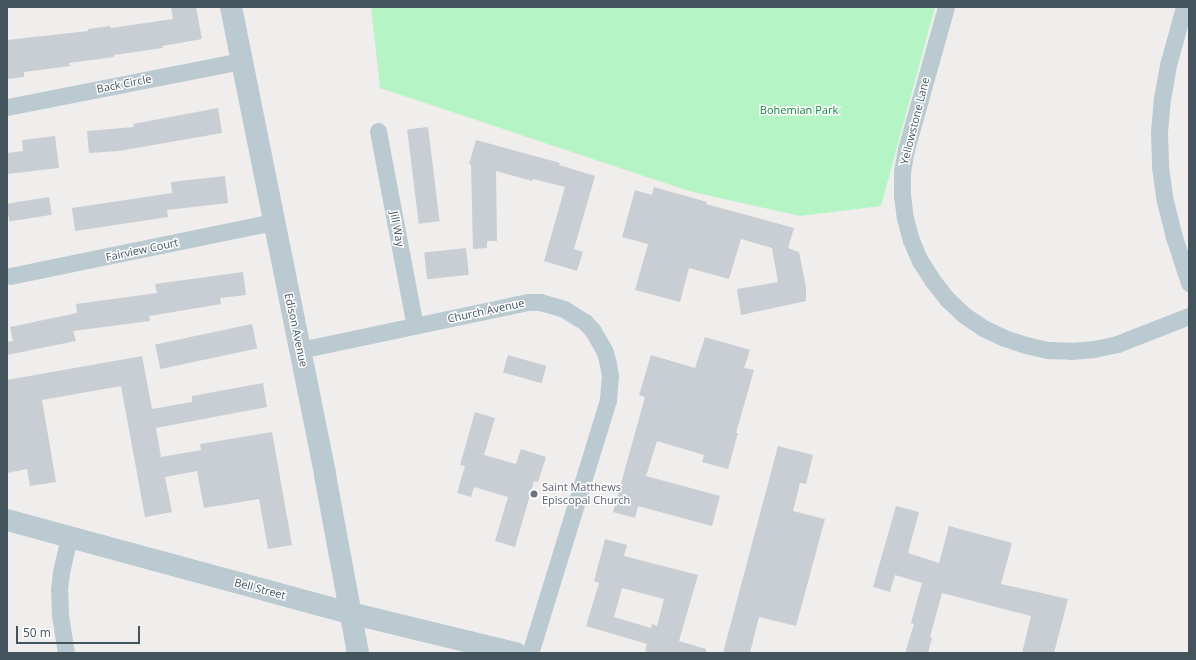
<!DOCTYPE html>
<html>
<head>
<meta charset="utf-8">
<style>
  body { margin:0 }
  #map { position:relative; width:1196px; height:660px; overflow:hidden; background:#f0eded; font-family:"Open Sans",sans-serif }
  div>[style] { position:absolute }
  .green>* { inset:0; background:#b5f4c5 }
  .building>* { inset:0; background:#c8ced3; transform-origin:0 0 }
  .minor>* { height:17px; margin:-8.5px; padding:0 8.5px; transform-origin:8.5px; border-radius:8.5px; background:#bbcad1 }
  .tertiary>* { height:22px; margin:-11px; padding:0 11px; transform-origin:11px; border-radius:11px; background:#bbcad1 }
  .dots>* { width:11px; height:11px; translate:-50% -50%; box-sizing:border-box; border:2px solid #fff; border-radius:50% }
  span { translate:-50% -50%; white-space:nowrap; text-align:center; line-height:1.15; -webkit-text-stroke:3px #fff; paint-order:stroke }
  .street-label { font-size:11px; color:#43545d }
  .park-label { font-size:11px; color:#0b8639 }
  .worship-label { font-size:11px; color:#5b616d }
  .left { translate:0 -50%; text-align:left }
  .frame { position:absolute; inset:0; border:8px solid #43545d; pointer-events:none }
  .scale { position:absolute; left:16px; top:626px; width:124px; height:18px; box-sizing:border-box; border:2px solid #43545d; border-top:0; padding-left:5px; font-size:12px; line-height:14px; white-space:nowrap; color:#43545d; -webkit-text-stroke:3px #fff; paint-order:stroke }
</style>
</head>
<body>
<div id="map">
  <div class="green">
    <i style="clip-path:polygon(371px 7px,935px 7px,881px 206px,800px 216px,689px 191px,380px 88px)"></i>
  </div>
  <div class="building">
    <i style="clip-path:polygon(171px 7px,196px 7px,202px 39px,162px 46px,163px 48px,114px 55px,114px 57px,69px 63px,70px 66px,24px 72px,24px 77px,7px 79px,7px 40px,88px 31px,88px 29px,110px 26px,111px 28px,173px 19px)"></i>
    <i style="clip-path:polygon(218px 108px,222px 133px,119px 151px,89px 153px,87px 131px,134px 127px,133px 124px)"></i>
    <i style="left:428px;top:127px;width:95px;height:21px;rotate:83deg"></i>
    <i style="clip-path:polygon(55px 136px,59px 168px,7px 174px,7px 153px,23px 151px,22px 140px)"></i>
    <i style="clip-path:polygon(476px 140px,560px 163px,559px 165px,595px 176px,574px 249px,583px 252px,577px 271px,544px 261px,565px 187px,533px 179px,532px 181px,496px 171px,497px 241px,487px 241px,487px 248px,473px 249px,471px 165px,469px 164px)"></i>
    <i style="clip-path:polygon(225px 176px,228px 203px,167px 210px,168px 217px,75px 231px,72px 208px,172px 193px,171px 182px)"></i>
    <i style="clip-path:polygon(654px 187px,707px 202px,706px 204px,794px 228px,788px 248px,799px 252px,806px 287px,806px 301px,741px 315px,737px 289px,778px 282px,772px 248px,741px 239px,729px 279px,689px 268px,680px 302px,635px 290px,648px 244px,622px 237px,635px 190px,652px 195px)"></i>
    <i style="left:49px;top:197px;width:18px;height:43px;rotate:81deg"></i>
    <i style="left:466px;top:248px;width:27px;height:42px;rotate:84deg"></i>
    <i style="clip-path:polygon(243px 272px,246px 295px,220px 298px,221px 304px,149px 316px,150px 321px,73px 331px,76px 341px,7px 355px,7px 342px,13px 341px,10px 327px,77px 313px,76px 304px,157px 293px,155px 284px)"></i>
    <i style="left:252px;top:324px;width:25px;height:99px;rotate:78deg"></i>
    <i style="clip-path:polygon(705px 337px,750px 350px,744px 368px,754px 370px,736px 433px,738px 433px,728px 469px,702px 462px,704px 455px,657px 441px,646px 476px,720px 496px,712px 526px,638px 506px,635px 518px,613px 512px,645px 397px,639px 395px,651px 355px,695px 368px)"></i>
    <i style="left:508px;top:355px;width:40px;height:18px;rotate:16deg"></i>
    <i style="clip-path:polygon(142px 356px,152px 409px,192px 402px,192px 396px,263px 383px,267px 407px,156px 428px,161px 457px,201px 450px,200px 444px,272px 432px,292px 545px,268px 549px,259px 499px,204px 508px,197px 471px,165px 477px,172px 512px,145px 517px,121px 386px,42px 400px,56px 482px,30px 486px,27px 469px,7px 473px,7px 380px)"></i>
    <i style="clip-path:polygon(475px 412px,495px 418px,484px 455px,516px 464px,521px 449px,546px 457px,538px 482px,534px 481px,515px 547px,495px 541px,508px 497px,474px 487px,471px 497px,457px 493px,465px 466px,460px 465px)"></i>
    <i style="clip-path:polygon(778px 446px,813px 455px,806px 484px,800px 483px,793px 511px,825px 519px,812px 567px,796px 626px,759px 617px,750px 653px,723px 653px)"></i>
    <i style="clip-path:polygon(896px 506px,919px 512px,908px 553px,939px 563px,949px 526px,1012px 543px,1001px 584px,1068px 599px,1054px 653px,1022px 653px,1031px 616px,942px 593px,930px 637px,932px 638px,928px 653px,905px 653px,914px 624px,911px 623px,922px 583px,895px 575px,890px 592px,873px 587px)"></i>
    <i style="clip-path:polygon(evenodd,605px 539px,627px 545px,624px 556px,698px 575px,679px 641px,706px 649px,706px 653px,652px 653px,645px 651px,647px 644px,586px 626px,599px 583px,594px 581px,605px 539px,622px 588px,664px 599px,657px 626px,652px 624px,651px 628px,614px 617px,622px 588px)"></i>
  </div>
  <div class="minor">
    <i style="left:946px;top:7px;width:148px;rotate:105.7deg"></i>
    <i style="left:906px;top:149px;width:23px;rotate:100deg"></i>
    <i style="left:902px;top:172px;width:23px;rotate:90deg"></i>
    <i style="left:902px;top:195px;width:23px;rotate:83deg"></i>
    <i style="left:905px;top:218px;width:23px;rotate:75deg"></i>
    <i style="left:911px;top:240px;width:23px;rotate:67deg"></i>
    <i style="left:920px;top:261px;width:24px;rotate:57deg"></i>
    <i style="left:933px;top:281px;width:23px;rotate:52deg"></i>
    <i style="left:947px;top:299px;width:23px;rotate:43deg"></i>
    <i style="left:964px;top:315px;width:23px;rotate:34deg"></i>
    <i style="left:983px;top:328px;width:23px;rotate:25deg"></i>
    <i style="left:1004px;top:338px;width:23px;rotate:18deg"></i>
    <i style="left:1026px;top:345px;width:23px;rotate:13deg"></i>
    <i style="left:1048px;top:350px;width:23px;rotate:2deg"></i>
    <i style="left:1071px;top:351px;width:23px;rotate:-5deg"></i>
    <i style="left:1094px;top:349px;width:24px;rotate:-12deg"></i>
    <i style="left:1117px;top:344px;width:77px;rotate:-21.3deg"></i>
    <i style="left:1184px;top:7px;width:60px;rotate:105.4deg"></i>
    <i style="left:1168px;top:65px;width:34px;rotate:100deg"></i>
    <i style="left:1162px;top:98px;width:35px;rotate:95deg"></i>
    <i style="left:1159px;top:133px;width:34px;rotate:88deg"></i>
    <i style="left:1160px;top:167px;width:34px;rotate:82deg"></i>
    <i style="left:1165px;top:201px;width:34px;rotate:76deg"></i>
    <i style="left:1173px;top:234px;width:52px;rotate:71.9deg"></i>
    <i style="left:7px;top:107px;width:238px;rotate:-11.1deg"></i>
    <i style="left:378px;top:131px;width:198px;rotate:79.3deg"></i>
    <i style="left:10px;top:276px;width:268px;rotate:-11.6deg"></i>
    <i style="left:300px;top:350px;width:233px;rotate:-11.9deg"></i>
    <i style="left:528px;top:302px;width:12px"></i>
    <i style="left:540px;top:302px;width:25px;rotate:16deg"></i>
    <i style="left:564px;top:309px;width:25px;rotate:32deg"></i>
    <i style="left:585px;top:322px;width:12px;rotate:48deg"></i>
    <i style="left:593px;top:331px;width:24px;rotate:60deg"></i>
    <i style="left:605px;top:352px;width:12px;rotate:76deg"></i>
    <i style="left:608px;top:364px;width:12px;rotate:81deg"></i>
    <i style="left:610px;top:376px;width:24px;rotate:95deg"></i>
    <i style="left:608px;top:400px;width:265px;rotate:107.1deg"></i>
    <i style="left:66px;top:653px;width:39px;rotate:-99deg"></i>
    <i style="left:60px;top:614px;width:25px;rotate:-92deg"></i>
    <i style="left:59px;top:589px;width:17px;rotate:-83deg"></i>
    <i style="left:61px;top:572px;width:36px;rotate:-77deg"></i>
  </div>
  <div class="tertiary">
    <i style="left:231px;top:7px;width:477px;rotate:78.6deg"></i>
    <i style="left:325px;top:475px;width:181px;rotate:79.5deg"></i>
    <i style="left:7px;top:520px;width:355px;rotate:15.2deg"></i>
    <i style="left:350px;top:613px;width:170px;rotate:13.6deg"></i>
  </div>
  <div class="dots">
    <i style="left:534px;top:494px;background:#6b7280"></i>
  </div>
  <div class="street-label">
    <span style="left:124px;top:84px;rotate:-11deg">Back Circle</span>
    <span style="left:915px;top:121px;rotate:-76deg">Yellowstone Lane</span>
    <span style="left:397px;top:229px;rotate:79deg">Jill Way</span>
    <span style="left:142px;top:250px;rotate:-12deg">Fairview Court</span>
    <span style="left:486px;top:311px;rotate:-12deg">Church Avenue</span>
    <span style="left:296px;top:330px;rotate:78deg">Edison Avenue</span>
    <span style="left:260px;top:589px;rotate:15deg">Bell Street</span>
  </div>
  <div class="park-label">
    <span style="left:799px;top:110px">Bohemian Park</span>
  </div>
  <div class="worship-label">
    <span class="left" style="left:542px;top:494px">Saint Matthews<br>Episcopal Church</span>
  </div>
  <div class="frame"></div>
  <div class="scale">50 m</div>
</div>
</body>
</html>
